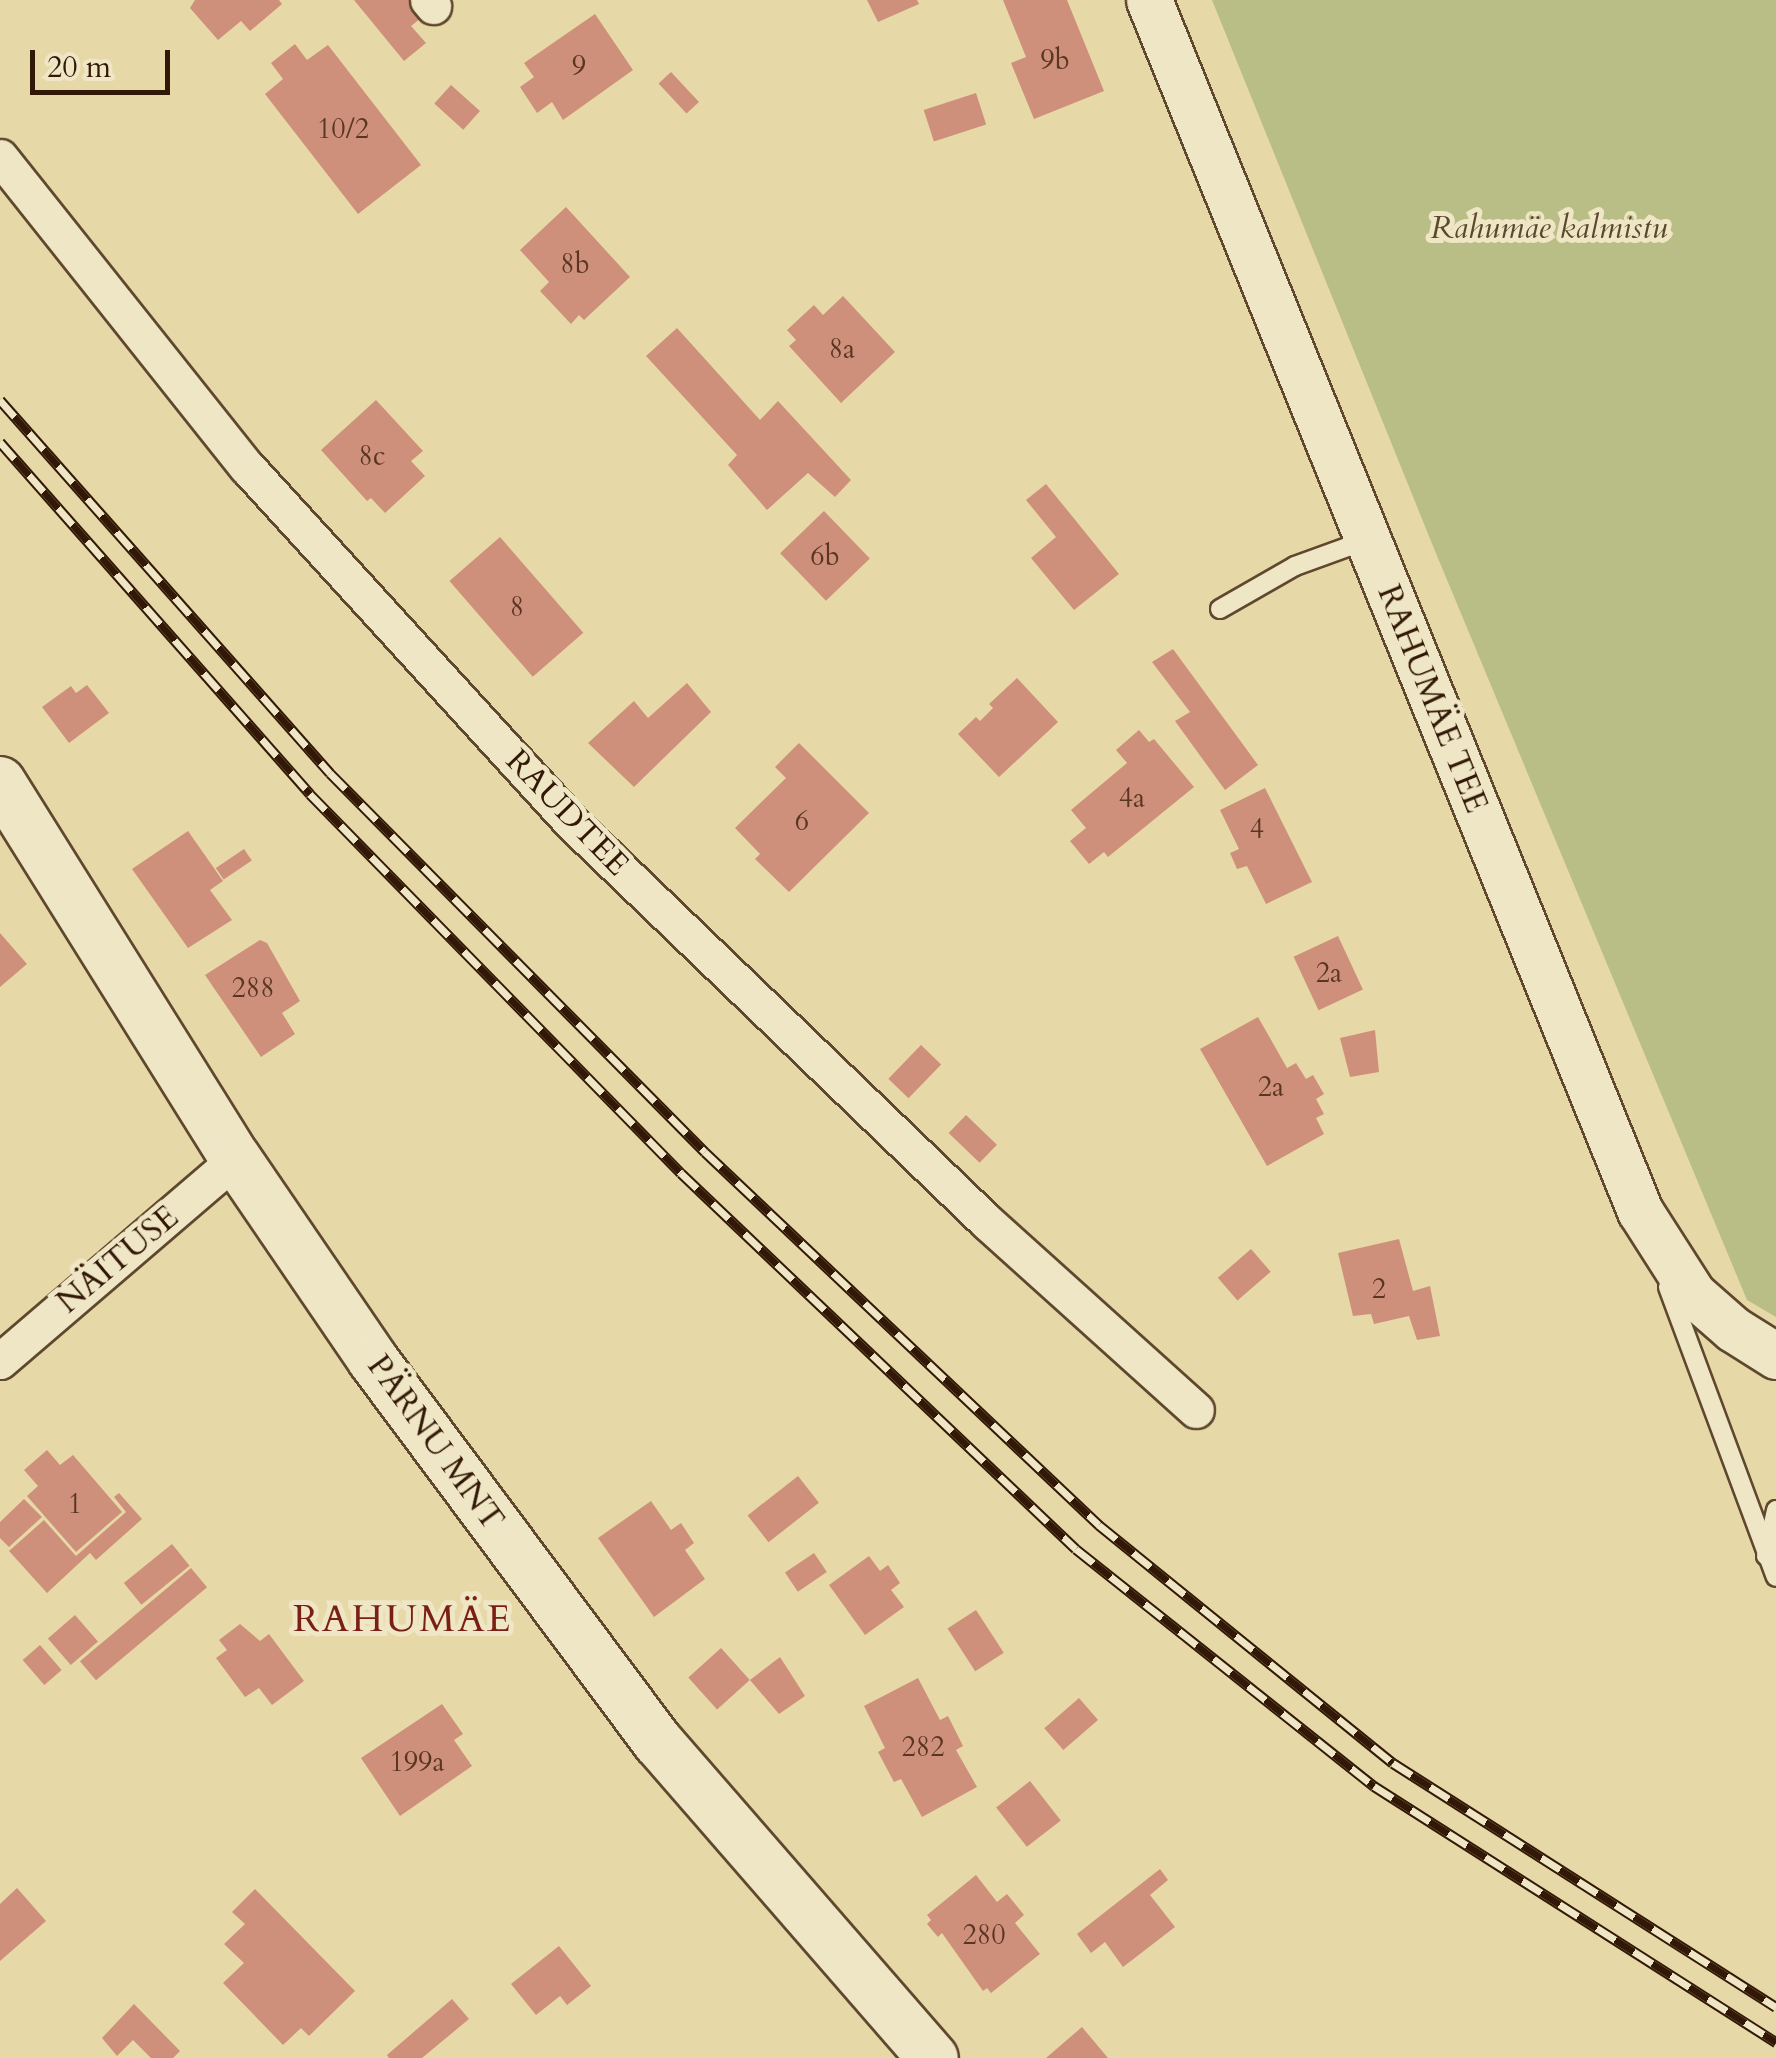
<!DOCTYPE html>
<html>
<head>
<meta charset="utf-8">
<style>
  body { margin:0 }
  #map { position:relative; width:1776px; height:2058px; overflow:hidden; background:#e7d8a7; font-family:Cardo,serif }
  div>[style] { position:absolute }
  .green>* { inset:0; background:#b8be85 }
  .building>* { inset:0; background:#cf907b; transform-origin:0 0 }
  .roads { filter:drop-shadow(2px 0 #5f482e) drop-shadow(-2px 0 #5f482e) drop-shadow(0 2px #5f482e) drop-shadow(0 -2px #5f482e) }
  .service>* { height:18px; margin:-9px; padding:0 9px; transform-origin:9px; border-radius:9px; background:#efe6c6 }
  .minor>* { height:35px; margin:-17.5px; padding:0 17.5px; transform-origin:17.5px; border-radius:17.5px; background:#efe6c6 }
  .tertiary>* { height:45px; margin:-22.5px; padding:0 22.5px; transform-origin:22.5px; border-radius:22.5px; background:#efe6c6 }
  .secondary>* { height:50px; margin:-25px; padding:0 25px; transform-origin:25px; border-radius:25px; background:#efe6c6 }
  .rail>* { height:11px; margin-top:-5.5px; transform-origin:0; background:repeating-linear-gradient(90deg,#efe6c6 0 22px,#321806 0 44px); box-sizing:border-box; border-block:2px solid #321806 }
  span { translate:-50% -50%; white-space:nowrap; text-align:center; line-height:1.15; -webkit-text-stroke:10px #efe6c6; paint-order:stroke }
  .number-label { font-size:28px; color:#593623 }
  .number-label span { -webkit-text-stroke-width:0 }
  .park-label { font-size:32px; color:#5a4a2c; font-style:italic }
  .street-label { font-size:32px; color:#321806 }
  .quarter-label { font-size:38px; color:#7a1f14; letter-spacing:2.5px }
  .scale { position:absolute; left:30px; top:50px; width:140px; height:45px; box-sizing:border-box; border:5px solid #321806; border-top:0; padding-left:12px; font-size:30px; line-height:35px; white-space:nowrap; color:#321806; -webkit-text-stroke:8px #efe6c6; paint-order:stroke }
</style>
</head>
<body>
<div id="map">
  <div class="green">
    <i style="clip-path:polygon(1212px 0,1776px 0,1776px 1317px,1747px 1300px,1435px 551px)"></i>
  </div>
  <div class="building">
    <i style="clip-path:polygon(195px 0,279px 0,282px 4px,250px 31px,241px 21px,218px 40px,190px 8px)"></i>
    <i style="clip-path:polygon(354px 0,413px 0,426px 14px,411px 26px,426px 43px,404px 61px)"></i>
    <i style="clip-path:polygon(867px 0,917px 0,919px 4px,878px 22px)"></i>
    <i style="clip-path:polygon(1003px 0,1067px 0,1104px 91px,1034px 119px,1011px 63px,1026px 57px)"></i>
    <i style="clip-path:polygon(595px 14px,633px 70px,563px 120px,552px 102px,537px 113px,520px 87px,534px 77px,524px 63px)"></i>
    <i style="clip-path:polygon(295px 44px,307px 60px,328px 45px,421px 165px,358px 214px,265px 94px,283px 79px,271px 63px)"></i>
    <i style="left:671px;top:72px;width:41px;height:17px;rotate:47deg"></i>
    <i style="left:451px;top:85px;width:39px;height:25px;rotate:42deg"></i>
    <i style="left:976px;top:93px;width:33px;height:55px;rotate:72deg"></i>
    <i style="clip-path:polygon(566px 207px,630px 277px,584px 320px,579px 315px,571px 324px,540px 291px,549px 282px,520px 250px)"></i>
    <i style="clip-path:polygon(843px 296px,895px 352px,841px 403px,789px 346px,796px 340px,787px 330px,814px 305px,823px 315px)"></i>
    <i style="clip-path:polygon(677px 328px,760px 420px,778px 401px,851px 480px,835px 497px,808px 473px,767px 510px,728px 465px,737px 455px,646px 356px)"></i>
    <i style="clip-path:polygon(376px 400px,423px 451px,411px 461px,425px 476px,385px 513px,371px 498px,367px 501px,321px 450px)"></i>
    <i style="clip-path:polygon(1046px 484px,1119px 574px,1074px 610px,1031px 558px,1056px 537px,1026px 500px)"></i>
    <i style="left:824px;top:511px;width:66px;height:61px;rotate:46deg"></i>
    <i style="left:500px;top:537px;width:127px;height:67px;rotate:49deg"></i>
    <i style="clip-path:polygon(1173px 649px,1258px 765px,1225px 790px,1175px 721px,1190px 712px,1152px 662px)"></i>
    <i style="clip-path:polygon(1017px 678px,1058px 722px,999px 777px,958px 734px,976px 717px,980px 721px,993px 708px,989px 704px)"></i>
    <i style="clip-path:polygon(687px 683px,711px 712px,634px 787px,588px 743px,634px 701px,648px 718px)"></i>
    <i style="clip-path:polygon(87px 685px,109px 713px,69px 743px,42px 707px,71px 686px,76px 693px)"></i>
    <i style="clip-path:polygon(1139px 730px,1149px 742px,1154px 739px,1194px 787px,1108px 857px,1104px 852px,1089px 864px,1070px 841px,1086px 828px,1071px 810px,1127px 763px,1116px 750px)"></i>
    <i style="clip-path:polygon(799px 743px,869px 813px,789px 892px,755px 859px,760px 854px,735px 828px,786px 778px,775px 767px)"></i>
    <i style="clip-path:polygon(1265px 788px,1312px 882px,1266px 904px,1247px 866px,1237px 869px,1230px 853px,1239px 849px,1220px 810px)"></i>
    <i style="clip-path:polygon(188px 831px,223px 881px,210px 890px,232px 920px,188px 948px,132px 869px)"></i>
    <i style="left:244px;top:849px;width:14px;height:34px;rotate:56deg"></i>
    <i style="clip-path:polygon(0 933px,27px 964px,0 987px)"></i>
    <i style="left:1338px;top:936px;width:59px;height:49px;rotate:65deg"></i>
    <i style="clip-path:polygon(260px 940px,267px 943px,300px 1001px,282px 1013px,295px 1034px,261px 1057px,205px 975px)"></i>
    <i style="clip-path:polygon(1258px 1017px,1287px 1068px,1296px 1063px,1306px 1079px,1313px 1075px,1324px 1094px,1316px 1099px,1324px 1114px,1316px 1118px,1324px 1134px,1267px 1166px,1200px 1049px)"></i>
    <i style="clip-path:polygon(1375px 1030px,1379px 1072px,1350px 1077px,1340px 1038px)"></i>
    <i style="left:921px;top:1045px;width:28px;height:47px;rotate:44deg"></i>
    <i style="left:966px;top:1115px;width:43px;height:25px;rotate:44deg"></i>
    <i style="clip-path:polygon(1399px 1239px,1413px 1291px,1430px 1286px,1440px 1336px,1417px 1340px,1409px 1316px,1374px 1324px,1371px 1314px,1353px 1316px,1338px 1253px)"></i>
    <i style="left:1251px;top:1249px;width:30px;height:44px;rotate:49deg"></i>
    <i style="clip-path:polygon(47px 1450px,60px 1465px,73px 1455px,122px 1512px,76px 1552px,27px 1496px,38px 1486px,24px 1470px)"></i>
    <i style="left:798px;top:1476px;width:34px;height:64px;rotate:52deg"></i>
    <i style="clip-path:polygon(119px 1493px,142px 1519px,96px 1560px,90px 1553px,47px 1593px,9px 1551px,44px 1520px,76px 1556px,126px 1512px,114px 1497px)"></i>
    <i style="clip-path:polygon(24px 1499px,42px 1517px,9px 1547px,0 1538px,0 1522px)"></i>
    <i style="clip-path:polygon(651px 1501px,671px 1530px,681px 1523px,694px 1543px,685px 1550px,705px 1579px,654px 1617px,598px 1538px)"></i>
    <i style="left:172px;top:1544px;width:28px;height:62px;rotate:51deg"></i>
    <i style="left:814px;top:1553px;width:23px;height:35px;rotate:56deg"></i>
    <i style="clip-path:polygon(869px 1556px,880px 1571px,888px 1565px,900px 1583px,891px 1590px,904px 1607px,865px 1635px,829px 1585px)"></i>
    <i style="left:191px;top:1568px;width:25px;height:145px;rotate:50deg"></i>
    <i style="left:976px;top:1610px;width:51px;height:34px;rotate:57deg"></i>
    <i style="left:75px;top:1615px;width:35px;height:36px;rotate:49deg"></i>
    <i style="clip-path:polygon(240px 1624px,260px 1641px,269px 1634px,304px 1681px,272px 1705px,259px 1688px,245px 1697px,216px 1658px,227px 1650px,219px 1640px)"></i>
    <i style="left:40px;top:1645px;width:33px;height:23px;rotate:49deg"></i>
    <i style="left:721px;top:1648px;width:43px;height:44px;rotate:48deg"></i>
    <i style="clip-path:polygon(780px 1657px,805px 1696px,779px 1714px,750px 1680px)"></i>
    <i style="clip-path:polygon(918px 1678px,940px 1720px,948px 1716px,963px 1746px,956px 1750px,977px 1787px,922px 1817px,901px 1779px,894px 1782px,878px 1752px,885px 1748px,864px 1706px)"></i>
    <i style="left:1079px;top:1698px;width:29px;height:46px;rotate:49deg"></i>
    <i style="clip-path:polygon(442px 1704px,463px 1734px,454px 1740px,472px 1766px,400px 1816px,361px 1758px)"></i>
    <i style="left:1030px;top:1781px;width:50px;height:43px;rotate:52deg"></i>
    <i style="clip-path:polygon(1160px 1869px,1168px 1880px,1150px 1895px,1175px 1927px,1123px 1967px,1105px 1942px,1091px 1953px,1077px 1934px)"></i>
    <i style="clip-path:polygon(976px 1875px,997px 1902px,1007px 1894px,1024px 1915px,1015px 1923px,1040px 1954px,991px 1993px,987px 1988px,983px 1991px,942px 1933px,938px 1937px,927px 1924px,931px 1920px,927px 1915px)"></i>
    <i style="clip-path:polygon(17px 1888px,46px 1921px,0 1961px,0 1904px)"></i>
    <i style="clip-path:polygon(255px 1889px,355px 1991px,309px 2036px,301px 2028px,283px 2045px,223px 1983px,244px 1963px,224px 1944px,245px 1924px,232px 1912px)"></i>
    <i style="clip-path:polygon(559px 1946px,591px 1986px,567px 2005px,560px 1996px,536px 2015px,511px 1984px)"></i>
    <i style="clip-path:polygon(452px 1999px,469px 2019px,422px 2058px,389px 2058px,387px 2055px)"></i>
    <i style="clip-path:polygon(134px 2004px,180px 2051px,173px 2058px,151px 2058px,133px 2040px,117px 2056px,102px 2038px)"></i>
    <i style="clip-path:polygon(1082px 2027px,1108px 2058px,1046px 2058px)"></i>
  </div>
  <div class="roads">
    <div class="service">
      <i style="left:1220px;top:609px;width:86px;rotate:-29.8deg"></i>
      <i style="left:1295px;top:566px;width:77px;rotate:-19.9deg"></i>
      <i style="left:1668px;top:1287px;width:309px;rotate:69.6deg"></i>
      <i style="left:1766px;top:1556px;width:47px;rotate:-77.7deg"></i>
    </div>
    <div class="minor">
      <i style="left:428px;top:0;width:8px;rotate:50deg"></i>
      <i style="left:0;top:157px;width:396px;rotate:51.5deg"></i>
      <i style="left:247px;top:467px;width:479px;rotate:47.6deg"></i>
      <i style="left:570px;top:821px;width:579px;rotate:43.88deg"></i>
      <i style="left:987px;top:1222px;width:281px;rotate:42deg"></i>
      <i style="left:0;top:1361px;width:311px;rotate:-40.6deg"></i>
    </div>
    <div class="tertiary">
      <i style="left:1149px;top:0;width:1307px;rotate:67.93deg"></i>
      <i style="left:1640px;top:1211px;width:98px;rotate:57.4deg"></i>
      <i style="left:1693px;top:1294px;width:53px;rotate:41.2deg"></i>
      <i style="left:1733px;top:1329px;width:51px;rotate:32.1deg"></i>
    </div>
    <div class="secondary">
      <i style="left:0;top:782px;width:445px;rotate:58deg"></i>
      <i style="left:236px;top:1159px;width:243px;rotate:55.7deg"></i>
      <i style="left:373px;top:1360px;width:477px;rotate:53.3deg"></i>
      <i style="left:658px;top:1742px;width:419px;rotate:49deg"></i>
    </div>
  </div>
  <div class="rail">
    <i style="left:0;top:400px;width:498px;rotate:48.5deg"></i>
    <i style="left:330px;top:773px;width:533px;rotate:45.3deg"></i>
    <i style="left:705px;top:1152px;width:543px;rotate:43.43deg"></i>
    <i style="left:1099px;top:1525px;width:378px;rotate:39deg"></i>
    <i style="left:1393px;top:1763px;width:454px;rotate:32.5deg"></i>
    <i style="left:0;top:442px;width:469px;rotate:48.6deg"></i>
    <i style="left:310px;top:794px;width:530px;rotate:45.61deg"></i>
    <i style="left:681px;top:1173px;width:545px;rotate:43.59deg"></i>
    <i style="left:1076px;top:1549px;width:381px;rotate:38.5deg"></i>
    <i style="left:1374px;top:1786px;width:477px;rotate:32.5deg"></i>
  </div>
  <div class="number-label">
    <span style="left:1055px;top:60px">9b</span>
    <span style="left:579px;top:66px">9</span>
    <span style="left:343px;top:129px">10/2</span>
    <span style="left:575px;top:264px">8b</span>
    <span style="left:842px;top:349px">8a</span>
    <span style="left:372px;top:456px">8c</span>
    <span style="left:825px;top:556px">6b</span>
    <span style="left:517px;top:607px">8</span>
    <span style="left:1132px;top:798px">4a</span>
    <span style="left:802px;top:821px">6</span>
    <span style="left:1257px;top:829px">4</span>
    <span style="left:1329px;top:973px">2a</span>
    <span style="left:253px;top:988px">288</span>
    <span style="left:1271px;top:1087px">2a</span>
    <span style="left:1379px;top:1289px">2</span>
    <span style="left:75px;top:1504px">1</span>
    <span style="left:923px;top:1747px">282</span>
    <span style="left:417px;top:1762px">199a</span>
    <span style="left:984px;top:1935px">280</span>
  </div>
  <div class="park-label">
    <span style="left:1549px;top:228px">Rahumäe kalmistu</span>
  </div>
  <div class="street-label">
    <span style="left:1432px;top:699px;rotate:68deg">RAHUMÄE TEE</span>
    <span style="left:567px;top:813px;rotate:46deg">RAUDTEE</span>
    <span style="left:118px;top:1260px;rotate:-40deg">NÄITUSE</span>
    <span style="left:435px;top:1443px;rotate:54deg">PÄRNU MNT</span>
  </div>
  <div class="quarter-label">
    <span style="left:403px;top:1620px">RAHUMÄE</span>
  </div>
  <div class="scale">20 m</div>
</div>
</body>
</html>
